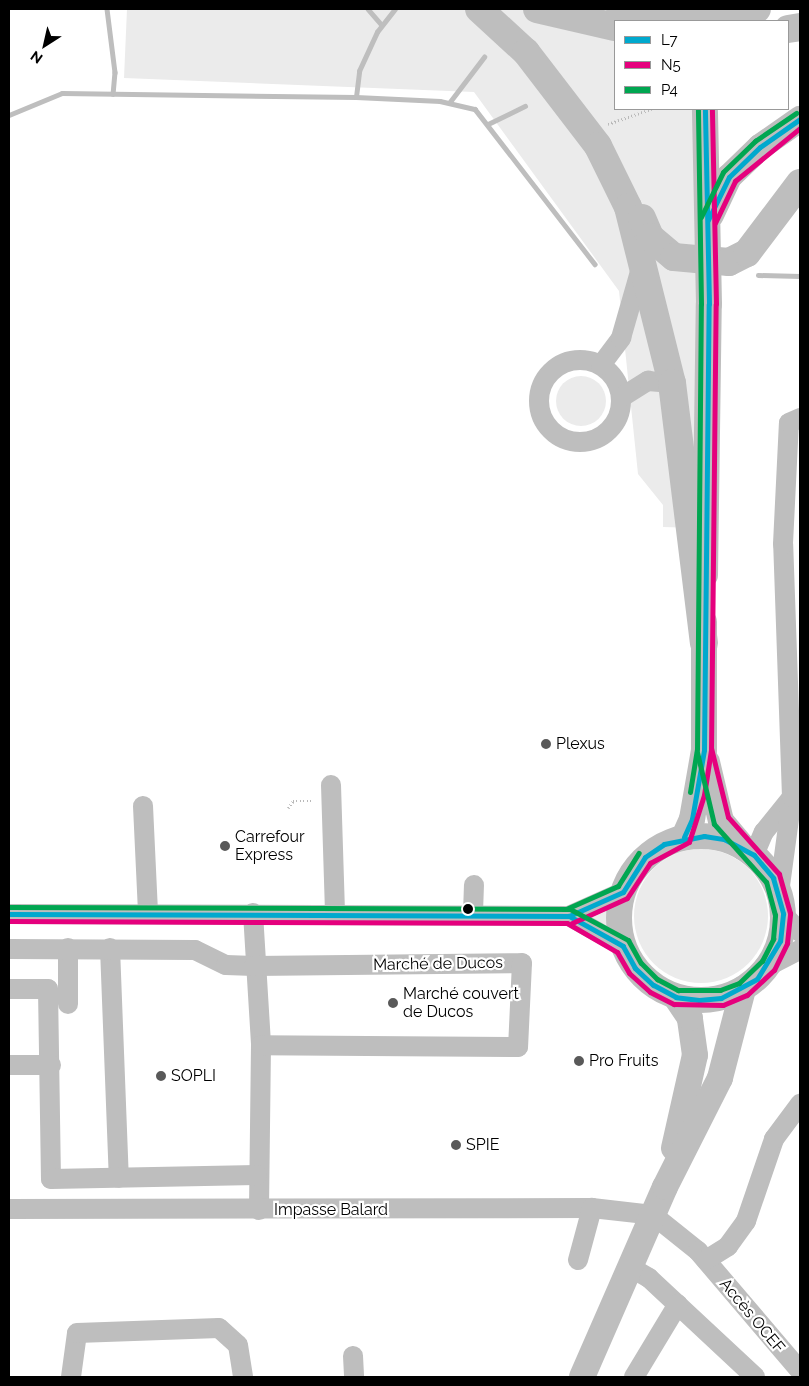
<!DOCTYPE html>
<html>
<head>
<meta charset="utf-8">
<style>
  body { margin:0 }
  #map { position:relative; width:809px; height:1386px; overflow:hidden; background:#fff; font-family:Raleway,sans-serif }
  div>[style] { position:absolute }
  .green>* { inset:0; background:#ebebeb }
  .round { border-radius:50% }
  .stream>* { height:4.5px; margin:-2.25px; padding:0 2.25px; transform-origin:2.25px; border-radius:2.25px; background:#bebebe }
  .path>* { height:2.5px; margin-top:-1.25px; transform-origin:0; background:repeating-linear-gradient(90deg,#b9b9b9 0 1px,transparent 0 3.5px) }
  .minor>* { height:20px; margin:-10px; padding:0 10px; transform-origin:10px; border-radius:10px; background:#bebebe }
  .minor>.ring { margin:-10px; padding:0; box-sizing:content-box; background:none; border:20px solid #bebebe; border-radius:50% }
  .major>* { height:26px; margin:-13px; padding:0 13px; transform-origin:13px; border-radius:13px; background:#bebebe }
  .major>.ring { margin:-13px; padding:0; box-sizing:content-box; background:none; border:26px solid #bebebe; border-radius:50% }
  .highway>* { height:28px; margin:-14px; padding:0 14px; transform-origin:14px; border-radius:14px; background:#bebebe }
  .bus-1>* { height:5px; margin:-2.5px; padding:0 2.5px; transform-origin:2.5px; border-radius:2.5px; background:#00a9ce }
  .bus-2>* { height:5px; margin:-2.5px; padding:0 2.5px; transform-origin:2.5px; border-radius:2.5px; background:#e5007d }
  .bus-3>* { height:5px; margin:-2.5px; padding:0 2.5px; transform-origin:2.5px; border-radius:2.5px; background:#00a651 }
  .dots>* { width:14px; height:14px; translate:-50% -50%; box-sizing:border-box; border:2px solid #fff; border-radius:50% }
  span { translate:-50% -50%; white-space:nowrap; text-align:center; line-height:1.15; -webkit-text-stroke:4.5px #fff; paint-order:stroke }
  .poi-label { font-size:16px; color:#000 }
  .left { translate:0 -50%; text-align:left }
  .street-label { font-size:16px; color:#000 }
  .frame { position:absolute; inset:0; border:10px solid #000; pointer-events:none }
  .legend { position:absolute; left:614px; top:20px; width:175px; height:90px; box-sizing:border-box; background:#fff; border:1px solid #999; margin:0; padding:6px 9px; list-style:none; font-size:15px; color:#000 }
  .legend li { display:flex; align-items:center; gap:10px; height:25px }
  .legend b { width:25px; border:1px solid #999 }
  .north { position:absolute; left:20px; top:20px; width:50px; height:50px; -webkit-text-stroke:4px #fff; paint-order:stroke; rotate:215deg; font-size:14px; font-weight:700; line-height:20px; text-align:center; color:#000 }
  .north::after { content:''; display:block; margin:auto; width:18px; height:22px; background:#000; clip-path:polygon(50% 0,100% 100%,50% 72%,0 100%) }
</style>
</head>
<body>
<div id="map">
  <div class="green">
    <i style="clip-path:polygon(127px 9px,694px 9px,615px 21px,615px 109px,697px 109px,697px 528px,663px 527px,663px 505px,638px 474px,619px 291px,474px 92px,124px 78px)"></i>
    <i class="round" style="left:556px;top:376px;width:50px;height:50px"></i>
    <i class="round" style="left:634px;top:849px;width:134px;height:134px"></i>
    <i style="clip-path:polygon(613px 908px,613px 928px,591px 918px)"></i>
  </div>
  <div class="stream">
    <i style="left:107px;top:9px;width:64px;rotate:82.8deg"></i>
    <i style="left:115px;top:72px;width:22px;rotate:95deg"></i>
    <i style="left:368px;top:9px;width:20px;rotate:49deg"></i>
    <i style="left:356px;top:97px;width:26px;rotate:-83deg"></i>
    <i style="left:359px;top:71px;width:43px;rotate:-65.2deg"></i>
    <i style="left:377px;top:32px;width:29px;rotate:-52deg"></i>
    <i style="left:449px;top:103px;width:58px;rotate:-52.7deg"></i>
    <i style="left:9px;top:115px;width:57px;rotate:-22.5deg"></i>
    <i style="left:62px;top:93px;width:294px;rotate:0.8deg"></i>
    <i style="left:356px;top:97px;width:84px;rotate:2.7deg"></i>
    <i style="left:440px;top:101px;width:36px;rotate:13deg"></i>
    <i style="left:475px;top:109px;width:196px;rotate:52.3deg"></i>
    <i style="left:488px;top:124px;width:41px;rotate:-25.9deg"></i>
    <i style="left:758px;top:275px;width:42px;rotate:1.4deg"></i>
  </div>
  <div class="path">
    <i style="left:608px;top:124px;width:46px;rotate:-19.2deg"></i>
    <i style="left:288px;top:808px;width:9px;rotate:-54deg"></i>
    <i style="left:293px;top:801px;width:21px"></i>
  </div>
  <div class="minor">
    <i class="ring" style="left:539px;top:360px;width:62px;height:62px"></i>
    <i style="left:601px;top:365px;width:34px;rotate:-53deg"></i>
    <i style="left:621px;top:338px;width:76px;rotate:-74deg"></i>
    <i style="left:622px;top:397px;width:31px;rotate:-32deg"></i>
    <i style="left:648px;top:381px;width:24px;rotate:5deg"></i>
    <i style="left:331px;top:785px;width:128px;rotate:88.2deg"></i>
    <i style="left:143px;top:806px;width:108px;rotate:87.3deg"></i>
    <i style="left:754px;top:855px;width:25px;rotate:-67deg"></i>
    <i style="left:764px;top:832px;width:45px;rotate:-51.3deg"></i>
    <i style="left:779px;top:893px;width:97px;rotate:-82.3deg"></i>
    <i style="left:792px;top:797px;width:253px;rotate:-92deg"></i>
    <i style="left:783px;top:544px;width:121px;rotate:-87.2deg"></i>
    <i style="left:789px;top:423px;width:12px;rotate:-24deg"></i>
    <i style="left:253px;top:913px;width:132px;rotate:86.5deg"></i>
    <i style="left:261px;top:1045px;width:165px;rotate:90.7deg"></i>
    <i style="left:473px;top:913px;width:28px;rotate:-88deg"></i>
    <i style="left:9px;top:914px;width:560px;rotate:0.2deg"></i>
    <i style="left:569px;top:916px;width:62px;rotate:29.1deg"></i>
    <i style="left:783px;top:914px;width:25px;rotate:47deg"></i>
    <i style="left:569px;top:916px;width:59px;rotate:-24deg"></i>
    <i style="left:68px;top:948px;width:56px;rotate:90deg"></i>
    <i style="left:110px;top:948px;width:230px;rotate:87.8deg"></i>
    <i style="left:9px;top:949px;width:186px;rotate:0.3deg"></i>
    <i style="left:195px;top:950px;width:34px;rotate:26deg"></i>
    <i style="left:226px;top:965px;width:28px;rotate:2deg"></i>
    <i style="left:254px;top:966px;width:268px;rotate:-0.6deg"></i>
    <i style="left:522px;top:963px;width:84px;rotate:92.7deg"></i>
    <i style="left:518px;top:1047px;width:257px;rotate:-179.6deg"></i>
    <i style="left:768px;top:966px;width:36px;rotate:-27deg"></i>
    <i style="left:9px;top:989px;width:39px"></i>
    <i style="left:48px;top:989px;width:190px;rotate:89.1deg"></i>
    <i style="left:51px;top:1179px;width:206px;rotate:-1.1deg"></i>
    <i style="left:9px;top:1065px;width:42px"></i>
    <i style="left:9px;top:1209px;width:583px;rotate:-0.1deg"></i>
    <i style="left:592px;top:1208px;width:61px;rotate:6.5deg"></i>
    <i style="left:653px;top:1215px;width:58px;rotate:38.7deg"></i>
    <i style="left:698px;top:1251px;width:157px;rotate:49.6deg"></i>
    <i style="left:578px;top:1260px;width:54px;rotate:-74.9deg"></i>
    <i style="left:706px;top:1260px;width:26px;rotate:-32deg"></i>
    <i style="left:728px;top:1246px;width:31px;rotate:-54deg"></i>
    <i style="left:746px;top:1221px;width:87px;rotate:-71.1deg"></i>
    <i style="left:774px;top:1139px;width:44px;rotate:-53.4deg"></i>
    <i style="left:630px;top:1267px;width:22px;rotate:30deg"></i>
    <i style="left:649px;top:1278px;width:145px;rotate:43deg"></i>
    <i style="left:353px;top:1356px;width:21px;rotate:87deg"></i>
    <i style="left:71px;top:1377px;width:44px;rotate:-82.2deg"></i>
    <i style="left:77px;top:1333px;width:142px;rotate:-2deg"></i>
    <i style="left:219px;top:1328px;width:25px;rotate:42deg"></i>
    <i style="left:238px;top:1345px;width:32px;rotate:81deg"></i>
    <i style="left:634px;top:1377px;width:85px;rotate:-58.9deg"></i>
  </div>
  <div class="major">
    <i style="left:711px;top:215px;width:42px;rotate:-64.7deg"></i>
    <i style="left:729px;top:177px;width:43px;rotate:-44.1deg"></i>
    <i style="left:760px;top:147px;width:49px;rotate:-35deg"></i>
    <i style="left:705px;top:575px;width:271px;rotate:-89.2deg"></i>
    <i style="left:709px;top:304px;width:195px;rotate:-91.2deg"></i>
    <i style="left:707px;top:762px;width:61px;rotate:76.7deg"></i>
    <i style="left:721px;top:821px;width:34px;rotate:50deg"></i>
    <i class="ring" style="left:619px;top:836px;width:138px;height:138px"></i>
    <i style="left:684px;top:837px;width:20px;rotate:-66deg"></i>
    <i style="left:692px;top:819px;width:70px;rotate:-80.1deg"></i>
    <i style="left:704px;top:750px;width:128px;rotate:-90deg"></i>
    <i style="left:674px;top:1148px;width:95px;rotate:-77.3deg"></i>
    <i style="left:695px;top:1055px;width:37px;rotate:-98deg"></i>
    <i style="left:690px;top:1018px;width:25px;rotate:-124deg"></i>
    <i style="left:582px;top:1377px;width:207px;rotate:-66.4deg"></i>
    <i style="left:665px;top:1187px;width:122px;rotate:-63.2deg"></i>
    <i style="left:720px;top:1078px;width:92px;rotate:-75.5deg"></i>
  </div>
  <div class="highway">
    <i style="left:479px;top:9px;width:64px;rotate:42.5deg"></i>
    <i style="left:526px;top:52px;width:118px;rotate:52.5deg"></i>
    <i style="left:598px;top:146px;width:68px;rotate:63.8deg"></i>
    <i style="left:628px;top:207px;width:181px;rotate:76deg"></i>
    <i style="left:672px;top:383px;width:262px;rotate:83deg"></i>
    <i style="left:537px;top:9px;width:80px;rotate:13deg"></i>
    <i style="left:620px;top:9px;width:36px;rotate:6deg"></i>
    <i style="left:656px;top:13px;width:101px;rotate:-2.3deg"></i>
    <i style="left:788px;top:29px;width:12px;rotate:-9deg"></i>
    <i style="left:642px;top:218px;width:21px;rotate:67deg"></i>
    <i style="left:650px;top:237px;width:31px;rotate:40deg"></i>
    <i style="left:674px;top:257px;width:55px;rotate:5.2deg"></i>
    <i style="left:729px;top:262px;width:20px;rotate:-27deg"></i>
    <i style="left:747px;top:253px;width:88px;rotate:-52.9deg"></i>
  </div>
  <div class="bus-1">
    <i style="left:708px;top:220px;width:48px;rotate:-64deg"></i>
    <i style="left:729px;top:177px;width:43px;rotate:-44.1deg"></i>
    <i style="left:760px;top:147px;width:49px;rotate:-35deg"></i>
    <i style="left:704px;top:836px;width:20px;rotate:9deg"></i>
    <i style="left:724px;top:839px;width:34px;rotate:28deg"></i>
    <i style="left:754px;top:855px;width:30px;rotate:50deg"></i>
    <i style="left:773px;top:878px;width:37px;rotate:74deg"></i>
    <i style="left:783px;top:914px;width:27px;rotate:96deg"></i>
    <i style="left:780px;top:941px;width:44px;rotate:121.2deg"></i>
    <i style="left:757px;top:979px;width:41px;rotate:152.2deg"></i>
    <i style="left:721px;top:998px;width:22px;rotate:175deg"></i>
    <i style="left:699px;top:1000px;width:23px;rotate:-173deg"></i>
    <i style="left:676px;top:997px;width:26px;rotate:-152deg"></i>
    <i style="left:653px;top:985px;width:25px;rotate:-137deg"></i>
    <i style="left:635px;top:968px;width:25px;rotate:-119deg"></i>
    <i style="left:623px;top:946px;width:62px;rotate:-150.9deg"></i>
    <i style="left:569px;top:916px;width:59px;rotate:-24deg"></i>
    <i style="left:623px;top:892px;width:41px;rotate:-57.8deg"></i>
    <i style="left:645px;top:857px;width:23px;rotate:-34deg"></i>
    <i style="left:664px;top:844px;width:41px;rotate:-11.3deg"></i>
    <i style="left:684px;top:837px;width:20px;rotate:-66deg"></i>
    <i style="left:692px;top:819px;width:70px;rotate:-80.1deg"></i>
    <i style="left:704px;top:750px;width:446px;rotate:-89.4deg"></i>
    <i style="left:709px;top:304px;width:195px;rotate:-91.2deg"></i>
    <i style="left:9px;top:914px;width:560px;rotate:0.2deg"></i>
  </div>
  <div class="bus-2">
    <i style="left:715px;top:223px;width:47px;rotate:-64.5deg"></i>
    <i style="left:735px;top:181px;width:84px;rotate:-39.2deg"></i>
    <i style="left:9px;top:921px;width:558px;rotate:0.21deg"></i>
    <i style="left:567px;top:923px;width:58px;rotate:30.1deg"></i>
    <i style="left:617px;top:952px;width:24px;rotate:60deg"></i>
    <i style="left:629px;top:973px;width:28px;rotate:42deg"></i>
    <i style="left:650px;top:992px;width:27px;rotate:27deg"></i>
    <i style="left:674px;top:1004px;width:49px;rotate:1.2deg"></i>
    <i style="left:723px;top:1005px;width:26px;rotate:-23deg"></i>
    <i style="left:747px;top:995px;width:37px;rotate:-43deg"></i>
    <i style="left:774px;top:970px;width:30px;rotate:-64deg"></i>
    <i style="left:787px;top:943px;width:30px;rotate:-84deg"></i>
    <i style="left:790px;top:913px;width:41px;rotate:-105.8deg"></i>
    <i style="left:779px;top:874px;width:76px;rotate:-131.8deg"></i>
    <i style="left:728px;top:817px;width:71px;rotate:-103.8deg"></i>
    <i style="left:572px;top:923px;width:60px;rotate:-24.4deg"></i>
    <i style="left:627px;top:898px;width:42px;rotate:-56.7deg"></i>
    <i style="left:650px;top:863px;width:44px;rotate:-28.3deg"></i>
    <i style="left:689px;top:842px;width:49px;rotate:-72.3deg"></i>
    <i style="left:704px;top:795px;width:46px;rotate:-81.2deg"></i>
    <i style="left:711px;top:750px;width:446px;rotate:-89.4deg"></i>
    <i style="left:716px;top:304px;width:195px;rotate:-91.2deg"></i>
  </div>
  <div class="bus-3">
    <i style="left:701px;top:217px;width:50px;rotate:-63.9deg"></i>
    <i style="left:723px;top:172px;width:45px;rotate:-44.1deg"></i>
    <i style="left:755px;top:141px;width:50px;rotate:-34.3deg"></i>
    <i style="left:690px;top:792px;width:44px;rotate:-80.8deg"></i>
    <i style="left:697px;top:749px;width:445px;rotate:-89.5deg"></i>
    <i style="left:701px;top:304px;width:195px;rotate:-90.9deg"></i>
    <i style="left:9px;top:907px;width:561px;rotate:0.2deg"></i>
    <i style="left:570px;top:909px;width:66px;rotate:28.1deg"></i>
    <i style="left:628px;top:940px;width:26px;rotate:61deg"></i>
    <i style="left:641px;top:963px;width:23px;rotate:45deg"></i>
    <i style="left:657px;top:979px;width:24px;rotate:28deg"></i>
    <i style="left:678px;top:990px;width:42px"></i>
    <i style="left:720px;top:990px;width:20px;rotate:-20deg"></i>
    <i style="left:739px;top:983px;width:32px;rotate:-44deg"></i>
    <i style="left:762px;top:961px;width:25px;rotate:-63deg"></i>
    <i style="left:773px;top:939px;width:24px;rotate:-85deg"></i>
    <i style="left:775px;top:915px;width:34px;rotate:-105deg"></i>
    <i style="left:766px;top:882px;width:78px;rotate:-131.9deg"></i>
    <i style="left:714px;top:824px;width:74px;rotate:-103.3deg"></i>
    <i style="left:566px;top:909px;width:57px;rotate:-23.9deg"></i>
    <i style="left:618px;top:886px;width:39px;rotate:-58deg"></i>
  </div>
  <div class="dots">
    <i style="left:546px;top:744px;background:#595959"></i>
    <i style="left:225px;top:846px;background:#595959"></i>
    <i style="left:468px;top:909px;background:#000"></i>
    <i style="left:393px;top:1003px;background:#595959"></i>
    <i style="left:579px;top:1061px;background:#595959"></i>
    <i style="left:161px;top:1076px;background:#595959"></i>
    <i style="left:456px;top:1145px;background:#595959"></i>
  </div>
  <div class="poi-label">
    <span class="left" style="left:556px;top:744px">Plexus</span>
    <span class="left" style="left:235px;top:846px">Carrefour<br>Express</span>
    <span class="left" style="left:403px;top:1003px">Marché couvert<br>de Ducos</span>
    <span class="left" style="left:589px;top:1061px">Pro Fruits</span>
    <span class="left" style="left:171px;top:1076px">SOPLI</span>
    <span class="left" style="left:466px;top:1145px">SPIE</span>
  </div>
  <div class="street-label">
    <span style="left:438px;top:964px;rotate:-1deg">Marché de Ducos</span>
    <span style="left:331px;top:1210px">Impasse Balard</span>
    <span style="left:752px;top:1316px;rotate:50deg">Accès OCEF</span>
  </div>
  <div class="frame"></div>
  <ul class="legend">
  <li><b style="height:6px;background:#00a9ce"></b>L7</li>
  <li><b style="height:6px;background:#e5007d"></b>N5</li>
  <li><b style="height:6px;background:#00a651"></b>P4</li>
  </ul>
  <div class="north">N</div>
</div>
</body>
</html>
